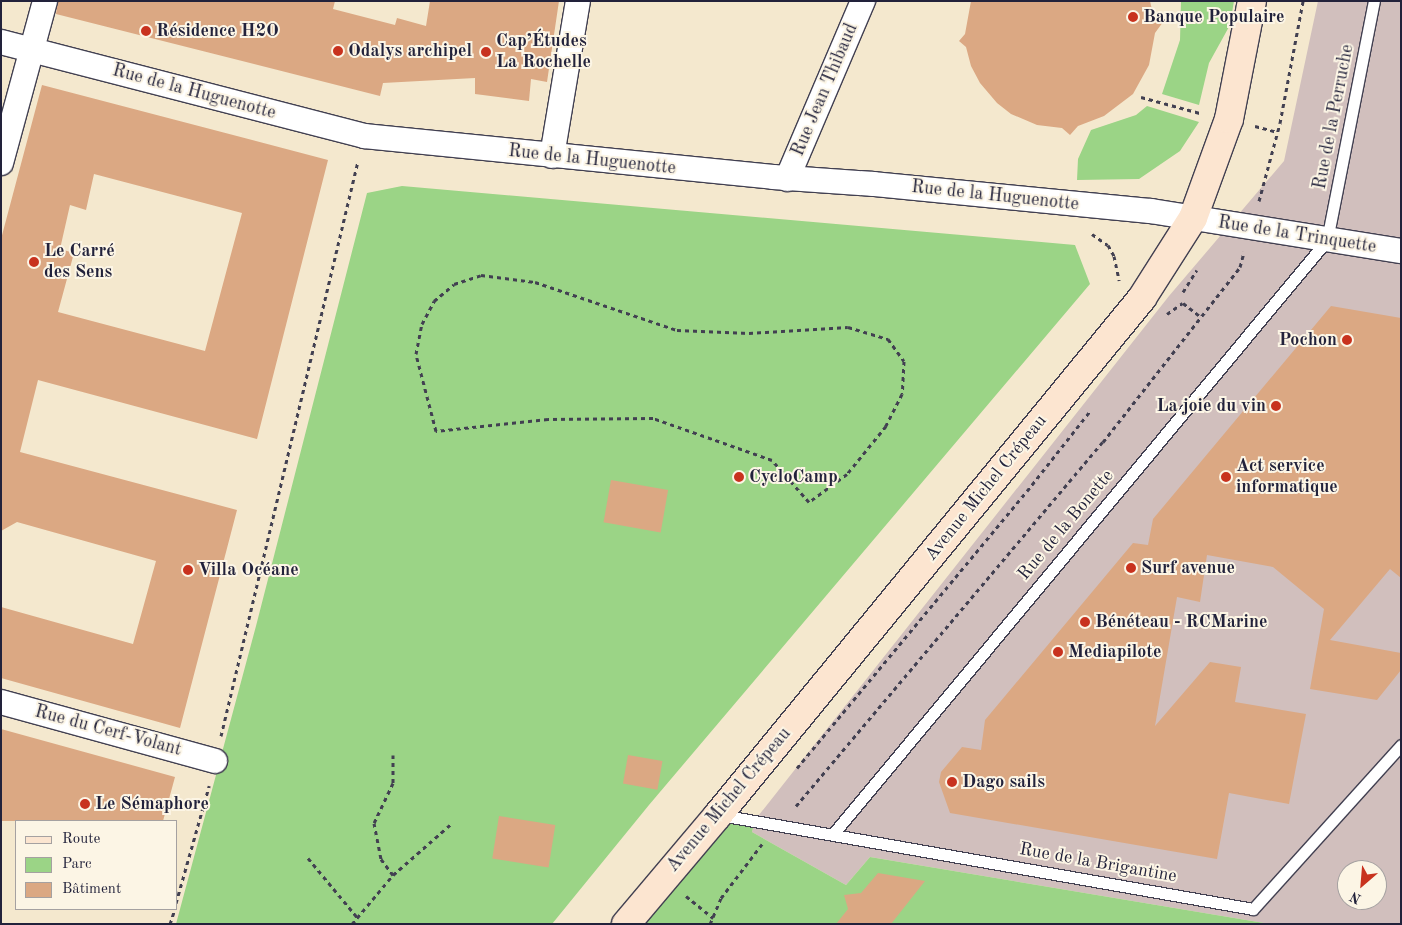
<!DOCTYPE html>
<html>
<head>
<meta charset="utf-8">
<style>
  body { margin:0 }
  #map { position:relative; width:1402px; height:925px; overflow:hidden; background:#f4e8ce; font-family:"Old Standard TT",serif }
  div>[style] { position:absolute }
  .industrial>* { inset:0; background:#d1bfbd }
  .green>* { inset:0; background:#9bd486 }
  .building>* { inset:0; background:#dba883; transform-origin:0 0 }
  .path>* { height:3px; margin-top:-1.5px; transform-origin:0; background:repeating-linear-gradient(90deg,#424051 0 4px,transparent 0 8px) }
  .roads { filter:drop-shadow(1px 0 #424051) drop-shadow(-1px 0 #424051) drop-shadow(0 1px #424051) drop-shadow(0 -1px #424051) }
  .lane>* { height:11px; margin:-5.5px; padding:0 5.5px; transform-origin:5.5px; border-radius:5.5px; background:#fff }
  .street>* { height:24px; margin:-12px; padding:0 12px; transform-origin:12px; border-radius:12px; background:#fff }
  .secondary>* { height:28px; margin:-14px; padding:0 14px; transform-origin:14px; border-radius:14px; background:#fce5d0 }
  .dots>* { width:14px; height:14px; translate:-50% -50%; box-sizing:border-box; border:2px solid #fcf5e5; border-radius:50% }
  span { translate:-50% -50%; white-space:nowrap; text-align:center; line-height:1.15; -webkit-text-stroke:4px #fcf5e5; paint-order:stroke }
  .poi-label { font-size:18px; color:#22223b; font-weight:700 }
  .left { translate:0 -50%; text-align:left }
  .right { translate:-100% -50%; text-align:right }
  .street-label { font-size:18px; color:#22223b }
  .frame { position:absolute; inset:0; border:2px solid #22223b; pointer-events:none }
  .legend { position:absolute; left:15px; top:820px; width:162px; height:90px; box-sizing:border-box; background:#fcf5e5; border:1px solid #a5a1a1; margin:0; padding:6px 9px; list-style:none; font-size:15px; color:#22223b }
  .legend li { display:flex; align-items:center; gap:10px; height:25px }
  .legend b { width:25px; border:1px solid #a5a1a1 }
  .north { position:absolute; left:1337px; top:860px; width:50px; height:50px; box-sizing:border-box; background:#fcf5e5; border:1px solid #a5a1a1; border-radius:50%; rotate:207deg; font-size:14px; font-weight:700; line-height:20px; text-align:center; color:#22223b }
  .north::after { content:''; display:block; margin:auto; width:18px; height:22px; background:#c8321e; clip-path:polygon(50% 0,100% 100%,50% 72%,0 100%) }
</style>
</head>
<body>
<div id="map">
  <div class="industrial">
    <i style="clip-path:polygon(evenodd,1318px 1px,1401px 1px,1401px 924px,1270px 924px,870px 857px,846px 885px,752px 832px,755px 820px,1169px 296px,1284px 161px,1318px 1px,1347px 870px,1377px 870px,1377px 900px,1347px 900px,1347px 870px)"></i>
  </div>
  <div class="green">
    <i style="clip-path:polygon(1181px 1px,1234px 1px,1230px 25px,1209px 63px,1199px 105px,1162px 94px,1180px 40px)"></i>
    <i style="clip-path:polygon(1147px 106px,1199px 122px,1180px 151px,1139px 179px,1077px 180px,1078px 159px,1091px 130px,1136px 115px)"></i>
    <i style="clip-path:polygon(402px 186px,1075px 245px,1090px 284px,649px 805px,552px 924px,176px 924px,256px 626px,367px 193px)"></i>
    <i style="clip-path:polygon(718px 815px,755px 820px,752px 832px,846px 885px,870px 857px,1270px 924px,626px 924px)"></i>
  </div>
  <div class="building">
    <i style="clip-path:polygon(58px 1px,335px 1px,333px 9px,395px 25px,397px 18px,426px 26px,430px 1px,559px 1px,547px 82px,531px 79px,529px 101px,475px 94px,475px 78px,383px 83px,380px 96px,56px 14px)"></i>
    <i style="clip-path:polygon(971px 1px,1150px 1px,1153px 14px,1163px 22px,1155px 33px,1149px 65px,1133px 94px,1104px 116px,1078px 126px,1070px 135px,1062px 128px,1037px 125px,1011px 114px,997px 103px,980px 83px,971px 66px,966px 47px,959px 41px,965px 34px)"></i>
    <i style="clip-path:polygon(evenodd,42px 85px,328px 160px,257px 439px,38px 380px,20px 452px,237px 510px,180px 728px,1px 678px,1px 607px,133px 644px,156px 561px,17px 522px,1px 531px,1px 239px,42px 85px,94px 174px,242px 213px,205px 351px,58px 312px,74px 253px,60px 249px,70px 205px,86px 210px,94px 174px)"></i>
    <i style="clip-path:polygon(1331px 306px,1401px 318px,1401px 578px,1390px 569px,1330px 640px,1401px 653px,1401px 670px,1377px 700px,1310px 689px,1324px 609px,1273px 567px,1207px 555px,1200px 602px,1177px 597px,1155px 726px,1210px 662px,1241px 667px,1235px 702px,1306px 714px,1289px 804px,1229px 793px,1217px 859px,950px 813px,939px 782px,941px 772px,962px 747px,981px 750px,985px 720px,1133px 543px,1148px 545px,1153px 519px)"></i>
    <i style="left:611px;top:480px;width:58px;height:43px;rotate:10deg"></i>
    <i style="clip-path:polygon(1px 729px,175px 777px,163px 821px,1px 821px)"></i>
    <i style="left:628px;top:755px;width:35px;height:29px;rotate:10deg"></i>
    <i style="left:499px;top:816px;width:57px;height:43px;rotate:9deg"></i>
    <i style="clip-path:polygon(878px 873px,925px 881px,891px 924px,836px 924px,848px 909px,844px 895px,861px 893px)"></i>
  </div>
  <div class="path">
    <i style="left:1141px;top:97px;width:61px;rotate:15.2deg"></i>
    <i style="left:1255px;top:126px;width:23px;rotate:15deg"></i>
    <i style="left:1259px;top:201px;width:81px;rotate:-74.9deg"></i>
    <i style="left:1280px;top:123px;width:124px;rotate:-79.3deg"></i>
    <i style="left:1092px;top:234px;width:19px;rotate:35deg"></i>
    <i style="left:1108px;top:245px;width:13px;rotate:61deg"></i>
    <i style="left:1114px;top:256px;width:25px;rotate:78deg"></i>
    <i style="left:481px;top:275px;width:54px;rotate:7.4deg"></i>
    <i style="left:535px;top:282px;width:150px;rotate:18.7deg"></i>
    <i style="left:677px;top:330px;width:72px;rotate:2.4deg"></i>
    <i style="left:749px;top:333px;width:99px;rotate:-3.5deg"></i>
    <i style="left:848px;top:327px;width:42px;rotate:16.7deg"></i>
    <i style="left:888px;top:339px;width:27px;rotate:54deg"></i>
    <i style="left:904px;top:361px;width:33px;rotate:93deg"></i>
    <i style="left:902px;top:394px;width:36px;rotate:117deg"></i>
    <i style="left:886px;top:426px;width:62px;rotate:129.1deg"></i>
    <i style="left:847px;top:474px;width:47px;rotate:143.6deg"></i>
    <i style="left:809px;top:502px;width:56px;rotate:-131.4deg"></i>
    <i style="left:772px;top:460px;width:126px;rotate:-160.6deg"></i>
    <i style="left:653px;top:418px;width:105px;rotate:179.5deg"></i>
    <i style="left:548px;top:419px;width:113px;rotate:173.9deg"></i>
    <i style="left:436px;top:431px;width:80px;rotate:-104.6deg"></i>
    <i style="left:416px;top:354px;width:31px;rotate:-79deg"></i>
    <i style="left:422px;top:324px;width:26px;rotate:-62deg"></i>
    <i style="left:434px;top:301px;width:26px;rotate:-40deg"></i>
    <i style="left:454px;top:284px;width:28px;rotate:-18deg"></i>
    <i style="left:1183px;top:292px;width:26px;rotate:-58deg"></i>
    <i style="left:1167px;top:314px;width:19px;rotate:-35deg"></i>
    <i style="left:1183px;top:303px;width:23px;rotate:38deg"></i>
    <i style="left:221px;top:736px;width:591px;rotate:-76.6deg"></i>
    <i style="left:393px;top:755px;width:28px;rotate:90deg"></i>
    <i style="left:393px;top:783px;width:44px;rotate:115.4deg"></i>
    <i style="left:374px;top:823px;width:37px;rotate:79deg"></i>
    <i style="left:381px;top:859px;width:20px;rotate:53deg"></i>
    <i style="left:797px;top:768px;width:360px;rotate:-50.3deg"></i>
    <i style="left:1027px;top:491px;width:103px;rotate:-51.7deg"></i>
    <i style="left:796px;top:806px;width:476px;rotate:-49.9deg"></i>
    <i style="left:1103px;top:442px;width:222px;rotate:-51.9deg"></i>
    <i style="left:1240px;top:267px;width:16px;rotate:-75deg"></i>
    <i style="left:308px;top:858px;width:77px;rotate:50.3deg"></i>
    <i style="left:686px;top:896px;width:35px;rotate:39deg"></i>
    <i style="left:176px;top:903px;width:122px;rotate:-74.2deg"></i>
    <i style="left:170px;top:924px;width:16px;rotate:-72deg"></i>
    <i style="left:352px;top:924px;width:64px;rotate:-50.1deg"></i>
    <i style="left:393px;top:875px;width:77px;rotate:-41.3deg"></i>
    <i style="left:710px;top:924px;width:28px;rotate:-67deg"></i>
    <i style="left:721px;top:898px;width:68px;rotate:-52.8deg"></i>
  </div>
  <div class="roads">
    <div class="lane">
      <i style="left:720px;top:815px;width:541px;rotate:10deg"></i>
      <i style="left:1253px;top:909px;width:221px;rotate:-47.9deg"></i>
      <i style="left:833px;top:834px;width:773px;rotate:-50.25deg"></i>
      <i style="left:1327px;top:240px;width:244px;rotate:-78.9deg"></i>
    </div>
    <div class="street">
      <i style="left:1px;top:42px;width:375px;rotate:14.5deg"></i>
      <i style="left:364px;top:136px;width:411px;rotate:5.7deg"></i>
      <i style="left:773px;top:177px;width:101px;rotate:4deg"></i>
      <i style="left:874px;top:184px;width:278px;rotate:5.6deg"></i>
      <i style="left:1151px;top:211px;width:253px;rotate:9.1deg"></i>
      <i style="left:552px;top:156px;width:157px;rotate:-80.5deg"></i>
      <i style="left:1px;top:163px;width:168px;rotate:-74.8deg"></i>
      <i style="left:787px;top:179px;width:194px;rotate:-66.9deg"></i>
      <i style="left:1px;top:702px;width:222px;rotate:15.4deg"></i>
    </div>
    <div class="secondary">
      <i style="left:626px;top:924px;width:143px;rotate:-49.8deg"></i>
      <i style="left:718px;top:815px;width:669px;rotate:-50.64deg"></i>
      <i style="left:1142px;top:298px;width:95px;rotate:-57.5deg"></i>
      <i style="left:1193px;top:218px;width:105px;rotate:-70deg"></i>
      <i style="left:1229px;top:119px;width:120px;rotate:-79deg"></i>
    </div>
  </div>
  <div class="dots">
    <i style="left:1133px;top:17px;background:#c8321e"></i>
    <i style="left:146px;top:31px;background:#c8321e"></i>
    <i style="left:338px;top:51px;background:#c8321e"></i>
    <i style="left:486px;top:52px;background:#c8321e"></i>
    <i style="left:34px;top:262px;background:#c8321e"></i>
    <i style="left:1347px;top:340px;background:#c8321e"></i>
    <i style="left:1276px;top:406px;background:#c8321e"></i>
    <i style="left:739px;top:477px;background:#c8321e"></i>
    <i style="left:1226px;top:477px;background:#c8321e"></i>
    <i style="left:1131px;top:568px;background:#c8321e"></i>
    <i style="left:188px;top:570px;background:#c8321e"></i>
    <i style="left:1085px;top:622px;background:#c8321e"></i>
    <i style="left:1058px;top:652px;background:#c8321e"></i>
    <i style="left:952px;top:782px;background:#c8321e"></i>
    <i style="left:85px;top:804px;background:#c8321e"></i>
  </div>
  <div class="poi-label">
    <span class="left" style="left:1143px;top:17px">Banque Populaire</span>
    <span class="left" style="left:156px;top:31px">Résidence H2O</span>
    <span class="left" style="left:496px;top:52px">Cap’Études<br>La Rochelle</span>
    <span class="left" style="left:348px;top:51px">Odalys archipel</span>
    <span class="left" style="left:44px;top:262px">Le Carré<br>des Sens</span>
    <span class="right" style="left:1337px;top:340px">Pochon</span>
    <span class="right" style="left:1266px;top:406px">La joie du vin</span>
    <span class="left" style="left:1236px;top:477px">Act service<br>informatique</span>
    <span class="left" style="left:749px;top:477px">CycloCamp</span>
    <span class="left" style="left:1141px;top:568px">Surf avenue</span>
    <span class="left" style="left:198px;top:570px">Villa Océane</span>
    <span class="left" style="left:1095px;top:622px">Bénéteau - RCMarine</span>
    <span class="left" style="left:1068px;top:652px">Mediapilote</span>
    <span class="left" style="left:962px;top:782px">Dago sails</span>
    <span class="left" style="left:95px;top:804px">Le Sémaphore</span>
  </div>
  <div class="street-label">
    <span style="left:825px;top:90px;rotate:-67deg">Rue Jean Thibaud</span>
    <span style="left:194px;top:92px;rotate:15deg">Rue de la Huguenotte</span>
    <span style="left:1334px;top:117px;rotate:-79deg">Rue de la Perruche</span>
    <span style="left:592px;top:160px;rotate:6deg">Rue de la Huguenotte</span>
    <span style="left:995px;top:196px;rotate:6deg">Rue de la Huguenotte</span>
    <span style="left:1297px;top:235px;rotate:9deg">Rue de la Trinquette</span>
    <span style="left:986px;top:488px;rotate:-51deg">Avenue Michel Crépeau</span>
    <span style="left:1066px;top:525px;rotate:-50deg">Rue de la Bonette</span>
    <span style="left:108px;top:731px;rotate:15deg">Rue du Cerf-Volant</span>
    <span style="left:729px;top:800px;rotate:-50deg">Avenue Michel Crépeau</span>
    <span style="left:1098px;top:863px;rotate:10deg">Rue de la Brigantine</span>
  </div>
  <div class="frame"></div>
  <ul class="legend">
  <li><b style="height:6px;background:#fce5d0"></b>Route</li>
  <li><b style="height:14px;background:#9bd486"></b>Parc</li>
  <li><b style="height:14px;background:#dba883"></b>Bâtiment</li>
  </ul>
  <div class="north">N</div>
</div>
</body>
</html>
